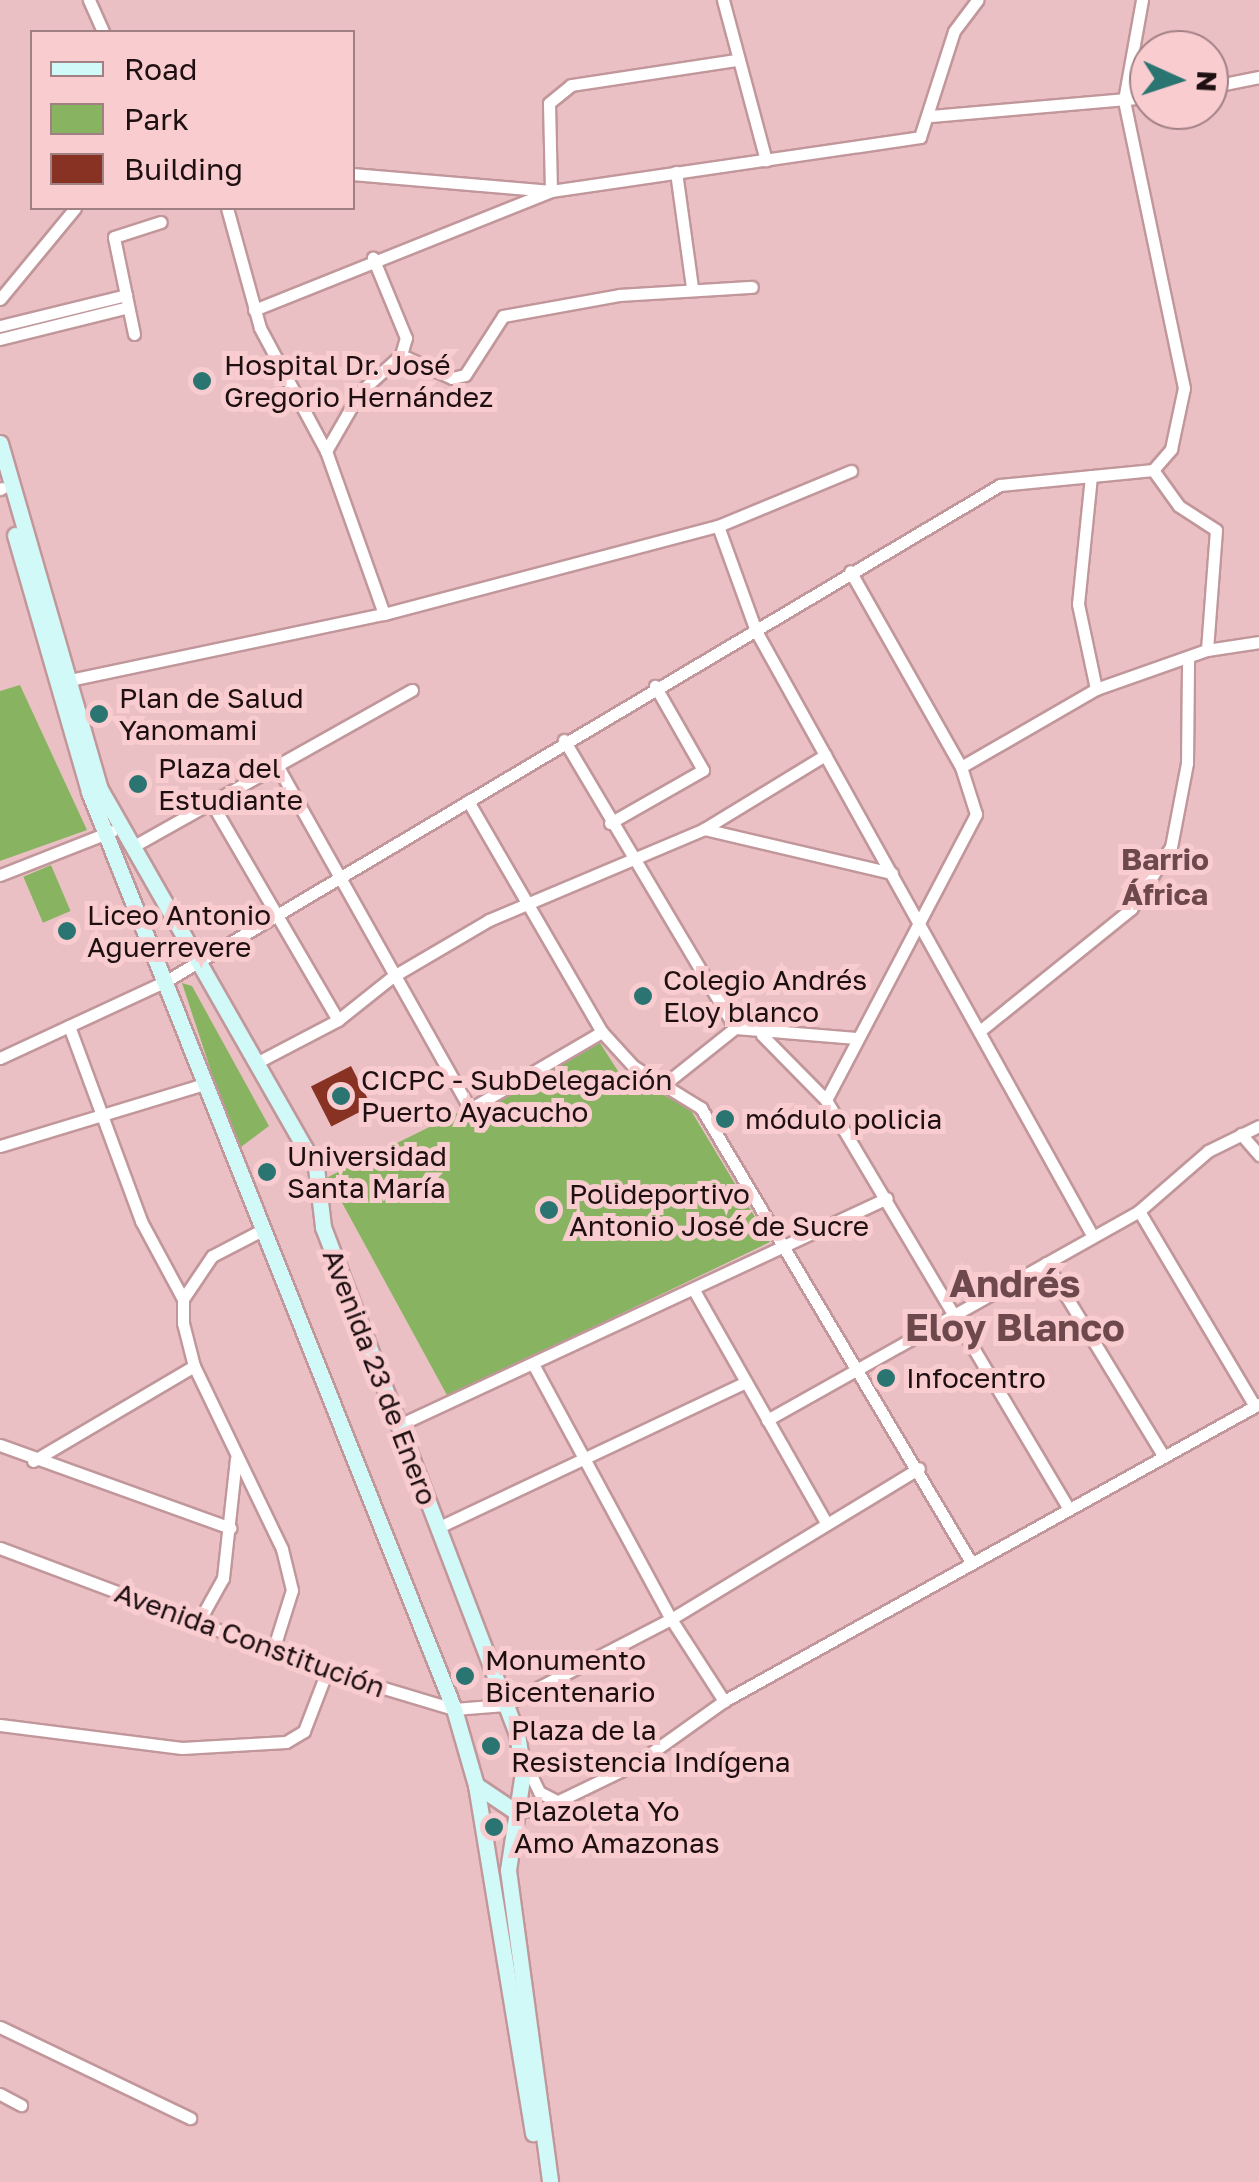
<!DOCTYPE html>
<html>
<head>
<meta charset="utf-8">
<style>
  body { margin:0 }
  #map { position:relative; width:1259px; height:2182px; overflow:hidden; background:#ebc0c4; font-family:"Golos Text",sans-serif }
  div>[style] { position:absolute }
  .green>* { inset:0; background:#88b462; transform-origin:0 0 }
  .building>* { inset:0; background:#883223; transform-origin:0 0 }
  .roads { filter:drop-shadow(2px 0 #c1979b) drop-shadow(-2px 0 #c1979b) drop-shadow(0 2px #c1979b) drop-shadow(0 -2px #c1979b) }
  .minor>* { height:11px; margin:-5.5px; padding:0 5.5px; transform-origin:5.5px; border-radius:5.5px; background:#fff }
  .secondary>* { height:15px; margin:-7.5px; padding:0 7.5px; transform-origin:7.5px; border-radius:7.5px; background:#d1f9f7 }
  .dots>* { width:28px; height:28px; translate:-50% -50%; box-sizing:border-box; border:5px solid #f9ccd0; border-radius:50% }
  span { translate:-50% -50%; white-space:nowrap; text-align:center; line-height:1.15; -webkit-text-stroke:10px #f9ccd0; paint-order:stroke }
  .poi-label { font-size:28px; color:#1e0f11 }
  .left { translate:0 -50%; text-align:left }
  .street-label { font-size:28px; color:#1e0f11 }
  .neighbourhood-label { font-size:30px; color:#6d494d; font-weight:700 }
  .district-label { font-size:38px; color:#6d494d; font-weight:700 }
  .legend { position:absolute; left:30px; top:30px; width:325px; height:180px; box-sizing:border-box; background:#f9ccd0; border:2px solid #a18084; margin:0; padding:12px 18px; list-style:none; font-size:30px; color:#1e0f11 }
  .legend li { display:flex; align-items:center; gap:20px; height:50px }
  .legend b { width:50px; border:2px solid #a18084 }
  .north { position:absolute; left:1129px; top:30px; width:100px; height:100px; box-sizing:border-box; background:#f9ccd0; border:2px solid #a18084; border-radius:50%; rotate:93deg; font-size:28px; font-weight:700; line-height:40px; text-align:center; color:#1e0f11 }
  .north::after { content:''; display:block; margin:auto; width:35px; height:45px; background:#2a7472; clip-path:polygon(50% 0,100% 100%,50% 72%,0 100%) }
</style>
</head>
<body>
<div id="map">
  <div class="green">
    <i style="clip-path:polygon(20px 685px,87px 830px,0 861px,0 691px)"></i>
    <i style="left:51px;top:865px;width:50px;height:30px;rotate:67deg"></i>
    <i style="clip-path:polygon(182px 983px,192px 986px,269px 1126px,237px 1150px)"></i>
    <i style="clip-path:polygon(600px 1043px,618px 1071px,690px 1109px,770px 1242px,448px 1397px,328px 1177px)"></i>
  </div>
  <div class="building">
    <i style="left:351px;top:1066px;width:45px;height:45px;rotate:63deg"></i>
  </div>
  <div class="roads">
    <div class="minor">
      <i style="left:89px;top:0;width:35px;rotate:66deg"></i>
      <i style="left:723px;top:0;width:166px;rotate:75deg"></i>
      <i style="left:1209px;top:87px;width:51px;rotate:-11.3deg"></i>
      <i style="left:931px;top:116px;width:219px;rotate:-5deg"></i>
      <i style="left:676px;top:172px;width:117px;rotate:82.1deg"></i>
      <i style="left:352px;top:174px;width:200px;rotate:4.9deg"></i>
      <i style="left:551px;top:191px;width:373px;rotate:-8.3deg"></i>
      <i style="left:920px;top:137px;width:111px;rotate:-72.2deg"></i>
      <i style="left:954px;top:31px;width:39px;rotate:-53deg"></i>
      <i style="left:227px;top:208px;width:124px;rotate:74.6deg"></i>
      <i style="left:260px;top:328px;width:140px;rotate:61.8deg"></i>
      <i style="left:326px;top:451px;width:173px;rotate:70.4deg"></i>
      <i style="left:0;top:299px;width:118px;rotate:-50.5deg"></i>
      <i style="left:254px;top:310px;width:320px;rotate:-21.8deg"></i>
      <i style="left:551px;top:191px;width:88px;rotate:-91.3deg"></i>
      <i style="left:549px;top:103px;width:28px;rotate:-39deg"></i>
      <i style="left:571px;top:85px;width:168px;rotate:-8.6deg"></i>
      <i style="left:0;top:326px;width:130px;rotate:-13.8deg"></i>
      <i style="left:134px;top:334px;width:99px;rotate:-101.7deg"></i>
      <i style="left:114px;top:237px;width:49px;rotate:-17.7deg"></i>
      <i style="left:0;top:339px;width:132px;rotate:-14deg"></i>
      <i style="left:401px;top:355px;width:56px;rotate:24.3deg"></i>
      <i style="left:452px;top:378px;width:13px;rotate:-13deg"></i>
      <i style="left:465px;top:375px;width:70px;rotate:-57.2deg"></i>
      <i style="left:503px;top:316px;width:119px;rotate:-10.2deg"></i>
      <i style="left:620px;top:295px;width:132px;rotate:-3.5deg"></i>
      <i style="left:326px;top:451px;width:68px;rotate:-60deg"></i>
      <i style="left:360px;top:392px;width:55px;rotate:-42.1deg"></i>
      <i style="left:401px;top:355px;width:18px;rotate:-74deg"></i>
      <i style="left:406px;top:338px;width:87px;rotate:-112.4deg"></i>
      <i style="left:1153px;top:470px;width:44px;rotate:54.2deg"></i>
      <i style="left:1179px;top:506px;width:44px;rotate:33deg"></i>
      <i style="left:1216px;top:530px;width:120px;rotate:94.3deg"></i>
      <i style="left:1091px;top:476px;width:129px;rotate:95.8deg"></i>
      <i style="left:1078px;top:604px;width:87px;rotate:78deg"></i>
      <i style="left:0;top:489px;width:2px;rotate:-27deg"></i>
      <i style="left:718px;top:526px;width:112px;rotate:70.1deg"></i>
      <i style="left:756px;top:631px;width:691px;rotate:60.91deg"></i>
      <i style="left:65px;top:681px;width:326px;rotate:-11.9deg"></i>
      <i style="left:384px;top:614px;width:345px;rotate:-14.8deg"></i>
      <i style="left:718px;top:526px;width:144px;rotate:-22.5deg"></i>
      <i style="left:564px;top:740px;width:335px;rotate:59.3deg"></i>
      <i style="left:735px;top:1028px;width:122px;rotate:4.7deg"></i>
      <i style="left:278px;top:767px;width:392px;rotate:60.7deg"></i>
      <i style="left:470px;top:1109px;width:153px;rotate:-30.3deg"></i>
      <i style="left:961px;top:767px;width:156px;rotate:-30deg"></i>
      <i style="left:1096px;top:689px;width:118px;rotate:-19.4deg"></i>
      <i style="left:1207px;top:650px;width:53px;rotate:-8.7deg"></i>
      <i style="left:468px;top:801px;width:267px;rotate:59.9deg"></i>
      <i style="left:602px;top:1032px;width:46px;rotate:47.6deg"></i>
      <i style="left:633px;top:1066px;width:80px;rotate:31.7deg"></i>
      <i style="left:701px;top:1108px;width:530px;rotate:59.28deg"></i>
      <i style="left:211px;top:802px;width:252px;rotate:59.8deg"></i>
      <i style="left:610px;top:823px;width:107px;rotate:-29.7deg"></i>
      <i style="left:703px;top:770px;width:97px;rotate:-119.7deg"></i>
      <i style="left:704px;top:829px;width:193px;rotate:13.2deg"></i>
      <i style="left:132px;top:847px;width:321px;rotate:-29.3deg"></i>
      <i style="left:0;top:875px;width:120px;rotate:-21.4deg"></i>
      <i style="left:69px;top:1026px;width:208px;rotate:69.7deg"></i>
      <i style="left:141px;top:1221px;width:89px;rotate:61.7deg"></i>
      <i style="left:981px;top:1030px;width:193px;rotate:-38.9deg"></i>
      <i style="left:1131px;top:909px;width:74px;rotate:-57.2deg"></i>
      <i style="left:1171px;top:847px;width:86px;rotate:-79.2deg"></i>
      <i style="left:1187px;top:763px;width:104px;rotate:-89.4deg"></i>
      <i style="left:762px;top:1035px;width:91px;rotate:45.4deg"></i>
      <i style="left:826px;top:1100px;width:474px;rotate:59.3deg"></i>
      <i style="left:0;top:1058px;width:183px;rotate:-24.9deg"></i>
      <i style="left:166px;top:981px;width:970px;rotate:-30.74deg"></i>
      <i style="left:1000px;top:485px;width:154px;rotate:-5.6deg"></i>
      <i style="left:1153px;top:470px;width:28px;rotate:-49deg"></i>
      <i style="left:1171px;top:449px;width:62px;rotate:-78deg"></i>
      <i style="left:1184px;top:388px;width:294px;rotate:-101.8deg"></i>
      <i style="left:1124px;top:100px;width:102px;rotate:-79.8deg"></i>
      <i style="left:256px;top:1063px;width:93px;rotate:-27.7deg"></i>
      <i style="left:338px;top:1020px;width:69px;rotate:-38.5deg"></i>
      <i style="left:392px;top:977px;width:113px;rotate:-30.4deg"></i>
      <i style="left:489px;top:920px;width:233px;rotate:-22.9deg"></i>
      <i style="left:704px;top:829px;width:142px;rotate:-31.4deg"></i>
      <i style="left:666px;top:1083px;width:88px;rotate:-38.6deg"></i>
      <i style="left:826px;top:1100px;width:323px;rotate:-62.3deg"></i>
      <i style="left:976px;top:814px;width:49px;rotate:-107.7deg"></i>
      <i style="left:961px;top:767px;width:225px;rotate:-119.5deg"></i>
      <i style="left:1241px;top:1134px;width:28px;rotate:49deg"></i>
      <i style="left:0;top:1146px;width:210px;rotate:-16.9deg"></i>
      <i style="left:1139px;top:1211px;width:227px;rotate:59.3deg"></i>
      <i style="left:262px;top:1230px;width:56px;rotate:152.5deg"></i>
      <i style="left:212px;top:1256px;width:52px;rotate:124deg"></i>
      <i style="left:183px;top:1299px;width:24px;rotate:90deg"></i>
      <i style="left:183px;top:1323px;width:44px;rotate:75.7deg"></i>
      <i style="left:194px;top:1366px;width:203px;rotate:64.3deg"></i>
      <i style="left:282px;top:1549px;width:42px;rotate:76.3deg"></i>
      <i style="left:292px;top:1590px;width:60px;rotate:107.5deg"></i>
      <i style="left:1046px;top:1263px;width:227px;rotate:58.7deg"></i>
      <i style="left:695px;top:1292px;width:266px;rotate:60.4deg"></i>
      <i style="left:533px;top:1364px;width:290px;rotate:61.6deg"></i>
      <i style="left:671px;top:1619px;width:98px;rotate:57.1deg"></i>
      <i style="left:767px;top:1420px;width:427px;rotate:-29.3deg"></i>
      <i style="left:1139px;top:1211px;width:91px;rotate:-41deg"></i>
      <i style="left:1208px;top:1151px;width:57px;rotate:-26.1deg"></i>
      <i style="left:397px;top:1426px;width:540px;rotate:-24.95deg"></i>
      <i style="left:0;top:1445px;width:245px;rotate:19.8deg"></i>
      <i style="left:33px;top:1461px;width:187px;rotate:-30.5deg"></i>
      <i style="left:437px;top:1528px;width:340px;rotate:-25.3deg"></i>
      <i style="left:0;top:1548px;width:349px;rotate:20.6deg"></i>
      <i style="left:327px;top:1671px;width:133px;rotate:16.7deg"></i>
      <i style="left:454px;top:1709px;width:51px;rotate:-4.5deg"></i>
      <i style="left:505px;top:1705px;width:187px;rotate:-27.4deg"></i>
      <i style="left:671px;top:1619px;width:290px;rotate:-31.3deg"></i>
      <i style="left:198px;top:1623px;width:51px;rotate:-60.9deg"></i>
      <i style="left:223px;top:1578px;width:120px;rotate:-83.8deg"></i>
      <i style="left:0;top:1725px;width:183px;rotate:7.2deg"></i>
      <i style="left:182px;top:1748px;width:104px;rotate:-3.3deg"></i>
      <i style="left:286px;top:1742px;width:21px;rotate:-31deg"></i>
      <i style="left:304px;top:1731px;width:64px;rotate:-69deg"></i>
      <i style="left:526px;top:1765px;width:30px;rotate:64deg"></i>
      <i style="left:539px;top:1792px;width:20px;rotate:27deg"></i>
      <i style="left:516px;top:1812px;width:26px;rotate:-7deg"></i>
      <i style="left:542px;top:1809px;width:106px;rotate:-25.8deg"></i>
      <i style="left:637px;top:1763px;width:107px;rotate:-35.5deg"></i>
      <i style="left:724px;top:1701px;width:612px;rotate:-29.04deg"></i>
      <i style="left:0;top:2027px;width:211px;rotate:25.6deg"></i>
      <i style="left:0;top:2094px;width:24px;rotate:28deg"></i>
    </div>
    <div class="secondary">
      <i style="left:0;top:443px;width:360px;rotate:73.9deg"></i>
      <i style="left:100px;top:789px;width:435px;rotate:60.3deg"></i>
      <i style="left:316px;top:1167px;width:60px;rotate:83.3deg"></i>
      <i style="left:323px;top:1227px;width:543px;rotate:69.06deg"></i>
      <i style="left:517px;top:1734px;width:38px;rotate:81deg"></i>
      <i style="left:523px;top:1772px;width:99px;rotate:98.7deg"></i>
      <i style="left:508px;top:1870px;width:315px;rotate:82.3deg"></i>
      <i style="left:15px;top:535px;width:267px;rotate:73.9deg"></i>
      <i style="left:89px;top:792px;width:987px;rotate:68.3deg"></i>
      <i style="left:454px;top:1709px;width:79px;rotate:73.9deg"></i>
      <i style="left:476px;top:1785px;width:353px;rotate:80.7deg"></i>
      <i style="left:476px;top:1785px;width:48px;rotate:34deg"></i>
    </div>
  </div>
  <div class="dots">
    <i style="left:202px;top:381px;background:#2a7472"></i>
    <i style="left:99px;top:714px;background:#2a7472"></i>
    <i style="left:138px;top:784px;background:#2a7472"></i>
    <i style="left:67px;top:931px;background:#2a7472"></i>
    <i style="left:643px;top:996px;background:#2a7472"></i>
    <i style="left:341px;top:1096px;background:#2a7472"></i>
    <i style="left:725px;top:1119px;background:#2a7472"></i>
    <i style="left:267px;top:1172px;background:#2a7472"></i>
    <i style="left:549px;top:1210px;background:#2a7472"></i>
    <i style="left:886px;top:1378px;background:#2a7472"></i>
    <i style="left:465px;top:1676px;background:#2a7472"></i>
    <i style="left:491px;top:1746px;background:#2a7472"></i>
    <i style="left:494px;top:1827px;background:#2a7472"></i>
  </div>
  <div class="poi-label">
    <span class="left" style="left:224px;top:381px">Hospital Dr. José<br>Gregorio Hernández</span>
    <span class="left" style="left:119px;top:714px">Plan de Salud<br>Yanomami</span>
    <span class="left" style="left:158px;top:784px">Plaza del<br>Estudiante</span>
    <span class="left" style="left:87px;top:931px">Liceo Antonio<br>Aguerrevere</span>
    <span class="left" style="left:663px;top:996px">Colegio Andrés<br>Eloy blanco</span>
    <span class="left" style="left:361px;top:1096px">CICPC - SubDelegación<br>Puerto Ayacucho</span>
    <span class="left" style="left:745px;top:1119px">módulo policia</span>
    <span class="left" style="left:287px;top:1172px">Universidad<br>Santa María</span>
    <span class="left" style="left:569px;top:1210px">Polideportivo<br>Antonio José de Sucre</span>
    <span class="left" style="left:906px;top:1378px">Infocentro</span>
    <span class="left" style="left:485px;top:1676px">Monumento<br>Bicentenario</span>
    <span class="left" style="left:511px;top:1746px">Plaza de la<br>Resistencia Indígena</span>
    <span class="left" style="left:514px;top:1827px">Plazoleta Yo<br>Amo Amazonas</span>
  </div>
  <div class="street-label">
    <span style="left:380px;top:1377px;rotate:69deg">Avenida 23 de Enero</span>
    <span style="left:250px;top:1640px;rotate:20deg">Avenida Constitución</span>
  </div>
  <div class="neighbourhood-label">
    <span style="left:1165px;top:876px">Barrio<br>África</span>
  </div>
  <div class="district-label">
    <span style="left:1015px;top:1305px">Andrés<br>Eloy Blanco</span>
  </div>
  <ul class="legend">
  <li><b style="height:12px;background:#d1f9f7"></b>Road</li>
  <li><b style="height:28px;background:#88b462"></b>Park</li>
  <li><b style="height:28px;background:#883223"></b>Building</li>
  </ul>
  <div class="north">N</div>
</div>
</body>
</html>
